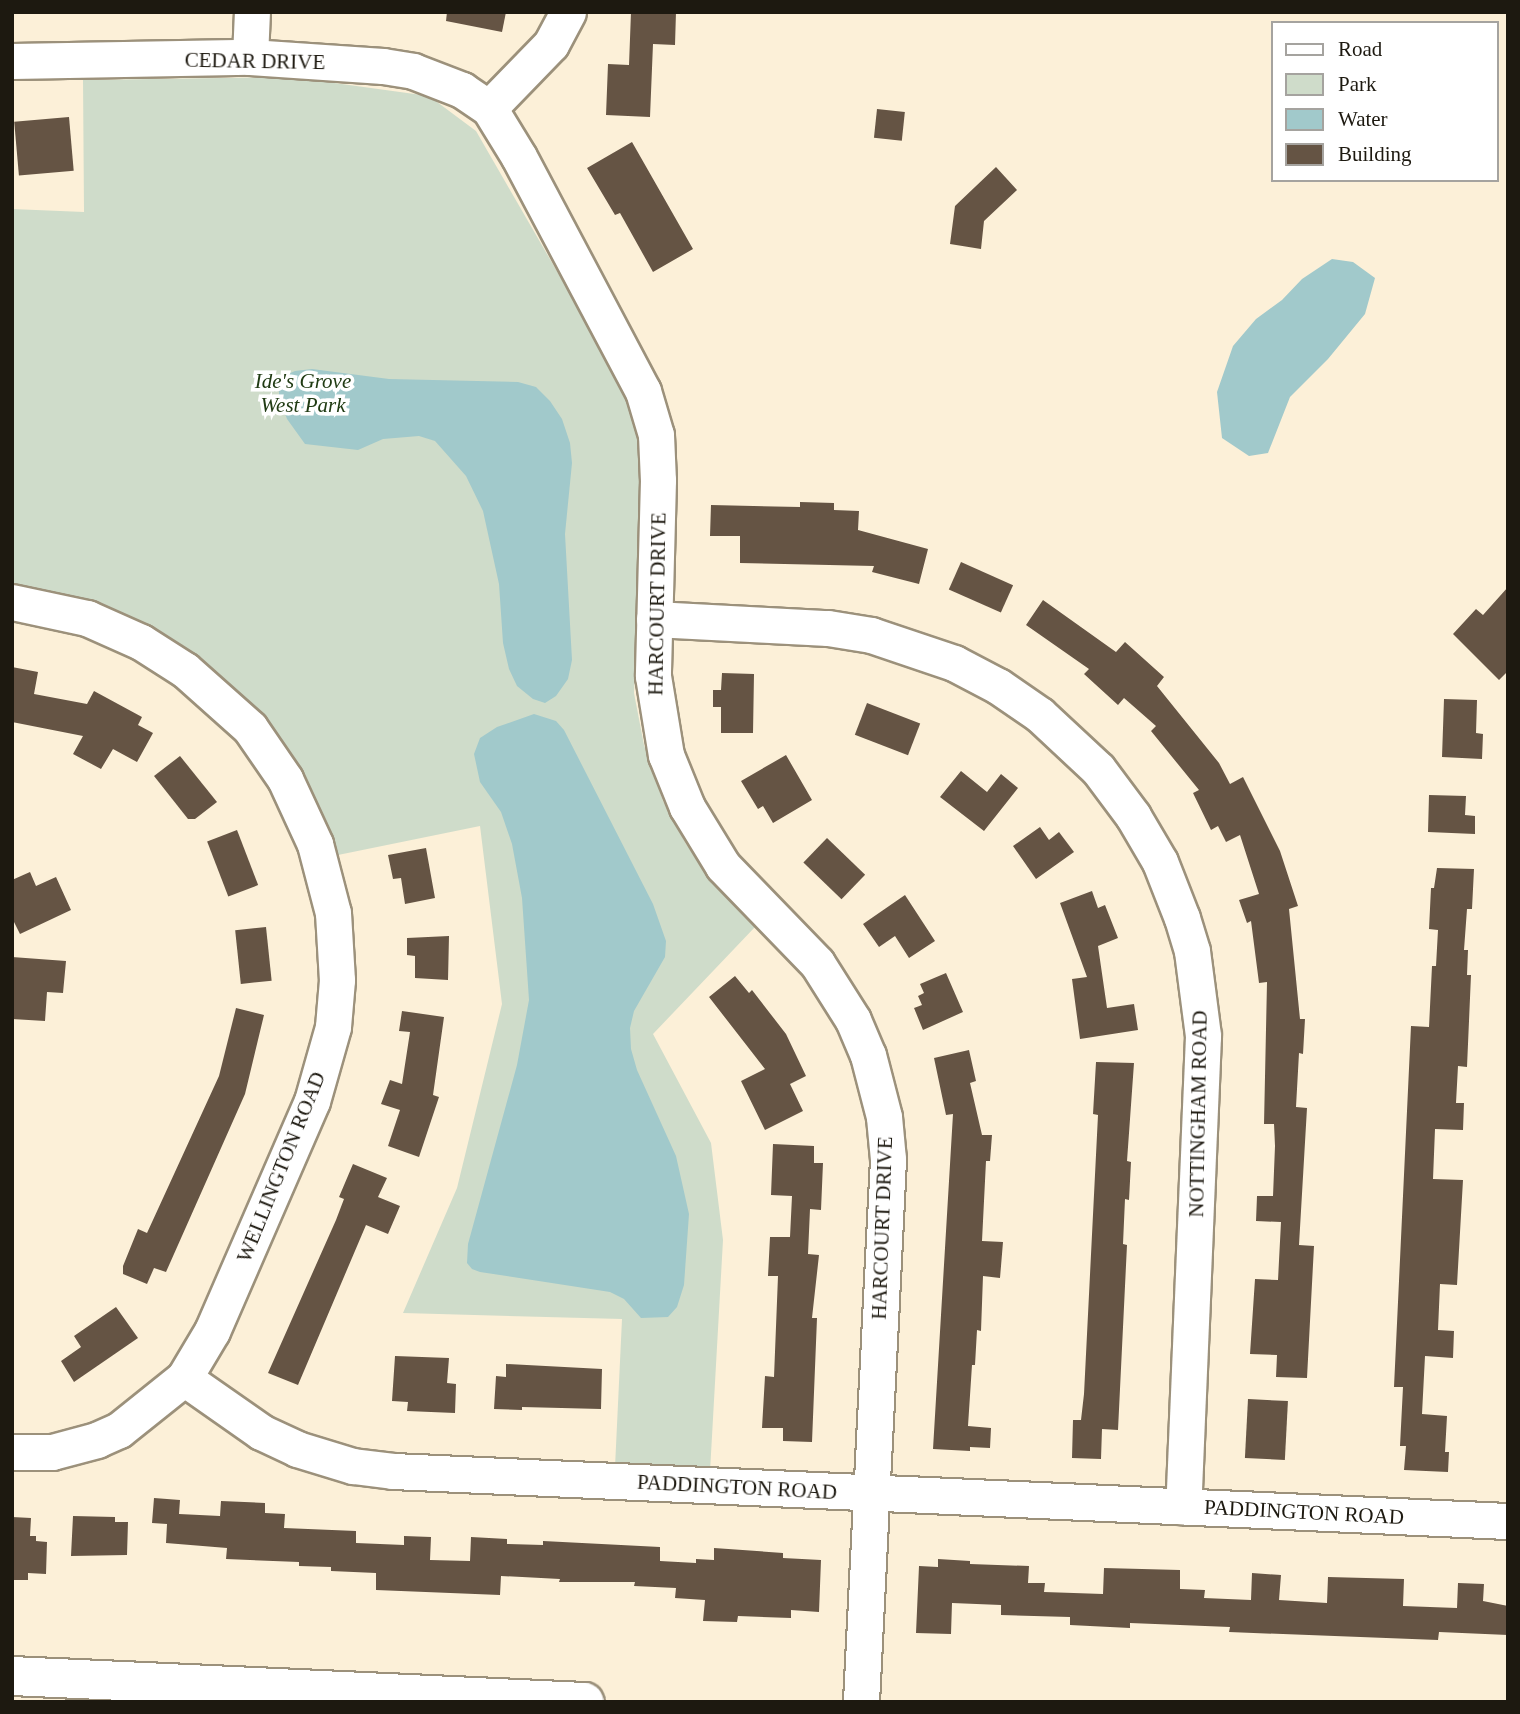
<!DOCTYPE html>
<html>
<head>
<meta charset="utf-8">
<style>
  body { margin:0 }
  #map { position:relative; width:1520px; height:1714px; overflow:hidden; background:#fcf0d8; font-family:Georgia,serif }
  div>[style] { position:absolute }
  .green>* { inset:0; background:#cfdcca }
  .water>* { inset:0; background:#a1c9cb }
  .building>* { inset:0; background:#655444; transform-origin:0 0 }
  .roads { filter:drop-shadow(2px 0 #9c917b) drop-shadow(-2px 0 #9c917b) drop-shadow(0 2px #9c917b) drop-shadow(0 -2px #9c917b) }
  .minor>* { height:35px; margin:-17.5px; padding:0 17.5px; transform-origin:17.5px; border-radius:17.5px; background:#fff }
  .major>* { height:38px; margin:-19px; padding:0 19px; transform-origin:19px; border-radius:19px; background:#fff }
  span { translate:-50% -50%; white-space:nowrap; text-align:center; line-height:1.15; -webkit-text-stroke:7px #fff; paint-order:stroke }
  .street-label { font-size:21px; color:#1d1910 }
  .park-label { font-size:21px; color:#203b13; font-style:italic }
  .frame { position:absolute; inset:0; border:14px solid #1d1910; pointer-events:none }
  .legend { position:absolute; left:1271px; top:21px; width:228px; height:161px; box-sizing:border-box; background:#fff; border:2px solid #a5a39f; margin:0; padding:9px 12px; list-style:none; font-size:21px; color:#1d1910 }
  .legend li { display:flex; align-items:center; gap:14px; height:35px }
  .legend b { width:35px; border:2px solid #a5a39f }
</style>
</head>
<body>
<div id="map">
  <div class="green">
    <i style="clip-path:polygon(291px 77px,429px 96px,476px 131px,629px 396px,644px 466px,634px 693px,644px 745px,663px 801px,686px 844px,716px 886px,755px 927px,653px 1034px,711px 1143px,723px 1240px,710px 1472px,615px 1467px,622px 1319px,403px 1313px,457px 1188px,502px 1004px,480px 826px,333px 856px,264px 724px,12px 589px,12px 209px,84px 212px,83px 80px)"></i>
  </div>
  <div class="water">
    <i style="clip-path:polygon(1332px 259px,1353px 262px,1375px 278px,1365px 314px,1328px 359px,1290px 397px,1268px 453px,1249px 456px,1222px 438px,1217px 392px,1233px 346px,1256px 319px,1282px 300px,1302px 279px)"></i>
    <i style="clip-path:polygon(312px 369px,389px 379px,518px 382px,536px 387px,550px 401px,562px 419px,570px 443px,572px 463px,565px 534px,572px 660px,568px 679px,556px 696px,545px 703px,533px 699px,517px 686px,509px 669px,503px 643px,499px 584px,483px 511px,466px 476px,435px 441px,419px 436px,383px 439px,358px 450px,305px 444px,287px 419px,279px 397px,279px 378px,295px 371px)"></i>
    <i style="clip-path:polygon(534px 714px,556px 721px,564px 730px,653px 904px,666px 941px,665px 957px,634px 1011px,630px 1028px,631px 1049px,637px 1070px,676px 1156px,689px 1214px,684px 1285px,677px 1307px,668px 1317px,641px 1318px,624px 1299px,610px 1292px,480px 1272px,472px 1269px,467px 1263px,468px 1244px,517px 1065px,529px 1000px,522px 898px,512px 844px,501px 812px,480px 782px,474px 754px,480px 738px,497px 727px)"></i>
  </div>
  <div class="building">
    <i style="clip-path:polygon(447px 12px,506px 12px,502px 32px,446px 21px)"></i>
    <i style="clip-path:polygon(631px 12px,676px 12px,675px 45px,653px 44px,650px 117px,606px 115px,608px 64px,629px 65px)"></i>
    <i style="left:877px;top:109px;width:28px;height:29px;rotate:6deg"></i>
    <i style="left:69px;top:117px;width:54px;height:55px;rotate:85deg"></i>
    <i style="clip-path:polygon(632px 142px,693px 249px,653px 272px,620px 213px,615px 215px,587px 168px)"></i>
    <i style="clip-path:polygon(996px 167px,1017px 190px,984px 221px,981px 249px,950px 244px,955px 206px)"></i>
    <i style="clip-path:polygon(800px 502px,834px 503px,834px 510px,859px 511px,858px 530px,928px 549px,919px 584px,872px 572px,874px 566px,740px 563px,740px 536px,710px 536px,711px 505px,800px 507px)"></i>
    <i style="left:961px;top:562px;width:57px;height:30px;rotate:24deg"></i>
    <i style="clip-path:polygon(1508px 587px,1508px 671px,1499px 680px,1453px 634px,1476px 609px,1483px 615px)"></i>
    <i style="clip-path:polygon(1043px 600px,1116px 652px,1125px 642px,1164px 677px,1157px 686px,1219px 763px,1230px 784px,1243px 777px,1280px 851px,1298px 906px,1289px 909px,1300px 1019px,1305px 1019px,1303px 1054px,1299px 1053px,1296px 1107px,1307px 1108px,1299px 1245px,1314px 1246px,1307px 1378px,1276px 1377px,1277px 1355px,1250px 1354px,1255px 1279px,1278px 1280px,1281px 1222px,1256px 1221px,1257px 1196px,1273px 1196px,1275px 1146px,1274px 1124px,1264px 1124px,1267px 982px,1259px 983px,1251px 921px,1247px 923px,1239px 900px,1259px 894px,1240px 835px,1226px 842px,1218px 826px,1211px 830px,1193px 793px,1199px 790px,1151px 731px,1156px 726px,1124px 698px,1118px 705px,1084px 674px,1089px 669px,1026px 625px)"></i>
    <i style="clip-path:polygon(12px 667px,38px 672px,34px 694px,87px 704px,94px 691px,142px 717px,138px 725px,153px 733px,137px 762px,113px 749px,101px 769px,73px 754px,83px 736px,12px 722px)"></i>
    <i style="clip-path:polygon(722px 673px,754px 674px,753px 733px,721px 733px,721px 707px,713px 707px,713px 690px,721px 690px)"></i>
    <i style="clip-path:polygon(1444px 699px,1477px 700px,1476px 733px,1483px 734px,1482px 759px,1442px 757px)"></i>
    <i style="left:867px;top:703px;width:57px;height:34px;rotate:21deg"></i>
    <i style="clip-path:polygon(786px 755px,812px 800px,773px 823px,763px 806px,758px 809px,741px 781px)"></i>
    <i style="clip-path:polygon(180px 756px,217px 802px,195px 819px,188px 819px,154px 776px)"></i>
    <i style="clip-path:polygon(961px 771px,987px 792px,1001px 774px,1018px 788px,984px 831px,940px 797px)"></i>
    <i style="clip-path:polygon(1429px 795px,1466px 796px,1465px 815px,1475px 816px,1475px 834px,1428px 832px)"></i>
    <i style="clip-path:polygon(1040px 827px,1049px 840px,1059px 832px,1074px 852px,1036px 879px,1013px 846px)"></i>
    <i style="left:237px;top:830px;width:59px;height:32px;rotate:69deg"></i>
    <i style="left:827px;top:838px;width:53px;height:34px;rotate:44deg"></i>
    <i style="clip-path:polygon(426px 848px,435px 898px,405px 904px,401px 878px,393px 879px,388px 855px)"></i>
    <i style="clip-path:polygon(1437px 868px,1474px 869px,1472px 909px,1467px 909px,1464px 950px,1468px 950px,1467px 975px,1471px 975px,1467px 1067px,1458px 1066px,1456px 1103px,1464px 1103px,1463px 1130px,1435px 1129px,1433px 1179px,1463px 1180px,1457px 1285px,1440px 1284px,1438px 1330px,1454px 1331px,1453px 1358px,1425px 1356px,1422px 1414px,1447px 1416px,1445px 1452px,1449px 1452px,1448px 1472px,1404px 1470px,1406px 1446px,1400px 1446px,1403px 1387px,1394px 1387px,1411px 1026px,1429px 1027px,1432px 966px,1436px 966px,1438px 930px,1429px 929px,1431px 888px,1434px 888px)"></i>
    <i style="clip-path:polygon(30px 872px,36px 886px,56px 877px,71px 910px,20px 934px,12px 918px,12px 880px)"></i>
    <i style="clip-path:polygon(1092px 891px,1098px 908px,1105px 905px,1118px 938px,1098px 946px,1107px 1008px,1134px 1004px,1138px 1030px,1080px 1039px,1072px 979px,1087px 977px,1060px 903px)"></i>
    <i style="clip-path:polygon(905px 895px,935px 941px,909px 958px,895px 936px,879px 947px,863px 924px)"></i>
    <i style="left:266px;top:927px;width:54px;height:31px;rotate:84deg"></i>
    <i style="clip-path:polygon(449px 936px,448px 980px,415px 978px,415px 956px,407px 955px,407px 938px)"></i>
    <i style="clip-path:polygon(12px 957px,66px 961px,63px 993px,47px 992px,45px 1021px,12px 1019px)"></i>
    <i style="clip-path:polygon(946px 973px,963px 1012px,923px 1030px,914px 1008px,922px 1005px,918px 996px,924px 993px,920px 984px)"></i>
    <i style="clip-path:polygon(735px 976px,749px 993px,752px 990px,786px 1034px,806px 1076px,790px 1084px,803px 1111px,765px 1130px,741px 1081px,765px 1069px,709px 997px)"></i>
    <i style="clip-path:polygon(236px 1008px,264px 1015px,245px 1094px,166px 1272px,154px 1268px,147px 1284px,123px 1274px,123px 1266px,138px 1229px,147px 1233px,219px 1076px)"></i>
    <i style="clip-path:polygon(402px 1011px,444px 1017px,433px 1095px,439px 1097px,419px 1157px,388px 1146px,400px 1110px,381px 1104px,390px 1080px,402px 1084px,410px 1032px,399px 1031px)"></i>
    <i style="clip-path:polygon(969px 1050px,976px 1081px,970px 1083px,982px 1135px,992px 1135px,990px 1161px,986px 1161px,982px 1241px,1003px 1242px,1000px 1278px,983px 1276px,981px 1331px,977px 1330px,975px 1365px,972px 1365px,968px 1426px,991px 1428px,990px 1448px,970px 1447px,970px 1451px,933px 1449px,953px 1114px,946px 1115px,934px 1058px)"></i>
    <i style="clip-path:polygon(1096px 1062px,1134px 1063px,1127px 1161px,1131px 1162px,1129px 1200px,1125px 1199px,1123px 1244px,1127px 1245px,1118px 1430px,1102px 1429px,1101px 1459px,1072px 1458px,1073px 1420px,1081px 1420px,1084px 1394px,1098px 1115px,1093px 1114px)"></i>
    <i style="clip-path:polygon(773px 1144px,814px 1146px,814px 1163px,823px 1163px,821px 1210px,810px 1209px,808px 1254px,819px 1255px,812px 1318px,817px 1318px,812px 1442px,783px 1441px,783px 1428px,762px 1428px,765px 1376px,774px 1377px,778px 1276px,768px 1276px,770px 1237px,790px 1237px,792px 1196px,771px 1195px)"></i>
    <i style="clip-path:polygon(353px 1164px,387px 1178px,378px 1197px,400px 1206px,388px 1234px,366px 1225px,298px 1385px,268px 1373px,336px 1220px,344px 1199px,339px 1197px)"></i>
    <i style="clip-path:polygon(116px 1307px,138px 1338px,74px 1382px,61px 1361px,81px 1347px,74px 1336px)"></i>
    <i style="clip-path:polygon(395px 1356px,449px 1358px,447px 1383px,456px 1384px,455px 1413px,407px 1411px,408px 1402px,392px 1401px)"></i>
    <i style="clip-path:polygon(506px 1364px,602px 1369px,601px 1409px,522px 1407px,522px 1410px,494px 1409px,496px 1376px,506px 1377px)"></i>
    <i style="left:1248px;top:1399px;width:40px;height:59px;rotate:3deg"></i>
    <i style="clip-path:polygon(154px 1498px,180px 1500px,179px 1514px,220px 1516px,221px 1501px,265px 1503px,265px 1513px,285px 1514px,284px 1528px,356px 1531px,356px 1543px,404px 1545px,404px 1536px,431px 1537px,430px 1560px,470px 1561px,471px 1537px,507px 1539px,507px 1544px,543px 1545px,543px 1541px,660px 1547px,660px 1561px,696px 1563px,696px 1559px,714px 1560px,714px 1548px,783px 1553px,783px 1558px,821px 1560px,819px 1612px,791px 1610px,791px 1618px,738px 1616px,737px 1622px,703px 1621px,705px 1600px,675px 1598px,676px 1588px,634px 1586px,635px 1582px,559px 1582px,560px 1579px,501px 1576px,500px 1595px,376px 1590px,376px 1573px,331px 1571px,331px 1567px,299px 1566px,299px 1562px,226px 1559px,227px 1548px,166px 1543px,167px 1524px,152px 1523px)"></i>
    <i style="clip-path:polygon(73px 1516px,115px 1517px,115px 1522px,128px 1522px,127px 1555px,71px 1556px)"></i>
    <i style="clip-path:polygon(12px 1517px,31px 1518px,30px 1536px,36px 1536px,36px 1541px,47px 1542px,46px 1574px,28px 1573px,28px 1580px,12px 1580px)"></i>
    <i style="clip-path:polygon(938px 1559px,970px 1561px,970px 1564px,1029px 1566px,1028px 1583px,1045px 1583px,1044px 1592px,1103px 1594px,1104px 1568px,1180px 1570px,1180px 1589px,1205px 1590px,1204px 1598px,1251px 1600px,1252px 1573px,1281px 1575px,1279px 1600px,1327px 1603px,1328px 1577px,1404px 1579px,1403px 1606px,1457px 1608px,1458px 1583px,1484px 1584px,1483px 1601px,1508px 1606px,1508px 1635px,1439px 1632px,1438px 1640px,1229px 1632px,1230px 1627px,1130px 1623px,1130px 1628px,1070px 1625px,1070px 1617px,1001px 1615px,1001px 1605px,952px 1603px,951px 1634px,916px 1633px,919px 1566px,938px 1567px)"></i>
  </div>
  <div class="roads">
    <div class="minor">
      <i style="left:250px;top:57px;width:45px;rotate:-87.5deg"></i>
      <i style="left:12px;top:61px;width:238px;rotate:-1deg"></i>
      <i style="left:250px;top:57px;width:133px;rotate:3.9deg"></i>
      <i style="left:383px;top:66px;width:30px;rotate:9deg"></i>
      <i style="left:413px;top:71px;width:53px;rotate:21.2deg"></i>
      <i style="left:462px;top:90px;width:32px;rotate:34deg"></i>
      <i style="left:489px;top:108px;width:57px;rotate:58.5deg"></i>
      <i style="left:519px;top:157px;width:265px;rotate:62.1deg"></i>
      <i style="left:643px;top:391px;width:46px;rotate:73.5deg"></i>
      <i style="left:656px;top:435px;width:45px;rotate:87.5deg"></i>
      <i style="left:658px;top:480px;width:196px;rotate:91.5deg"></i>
      <i style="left:653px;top:676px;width:80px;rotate:80.7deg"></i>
      <i style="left:666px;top:755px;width:56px;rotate:68deg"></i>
      <i style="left:687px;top:807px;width:69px;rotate:58.6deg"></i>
      <i style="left:723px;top:866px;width:135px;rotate:45.9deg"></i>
      <i style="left:817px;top:963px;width:67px;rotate:57.7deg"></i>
      <i style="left:853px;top:1020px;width:38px;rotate:67deg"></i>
      <i style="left:868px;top:1055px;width:64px;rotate:75.5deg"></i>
      <i style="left:884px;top:1117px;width:42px;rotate:84.6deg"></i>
      <i style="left:888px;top:1159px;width:544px;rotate:92.85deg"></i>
      <i style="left:489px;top:108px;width:89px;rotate:-45.9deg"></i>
      <i style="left:551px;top:44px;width:36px;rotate:-62deg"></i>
      <i style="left:12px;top:602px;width:77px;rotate:12deg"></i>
      <i style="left:87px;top:618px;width:59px;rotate:24deg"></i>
      <i style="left:141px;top:642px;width:52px;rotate:32.5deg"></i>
      <i style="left:185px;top:670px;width:87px;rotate:41.7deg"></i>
      <i style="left:250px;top:728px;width:62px;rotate:55.5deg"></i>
      <i style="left:285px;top:779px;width:72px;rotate:65.2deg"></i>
      <i style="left:315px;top:844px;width:71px;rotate:75.4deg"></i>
      <i style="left:333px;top:913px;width:67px;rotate:86.6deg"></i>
      <i style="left:337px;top:980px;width:47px;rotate:94.9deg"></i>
      <i style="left:333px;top:1027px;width:77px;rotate:105.8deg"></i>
      <i style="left:312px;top:1101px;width:251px;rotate:113.5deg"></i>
      <i style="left:212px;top:1331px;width:55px;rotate:120.8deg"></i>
      <i style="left:184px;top:1378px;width:83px;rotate:141.3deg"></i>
      <i style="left:119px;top:1430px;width:24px;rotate:156deg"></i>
      <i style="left:97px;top:1440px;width:47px;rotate:165.1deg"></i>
      <i style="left:52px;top:1452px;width:40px;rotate:180deg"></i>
      <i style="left:654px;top:619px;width:174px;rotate:3deg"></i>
      <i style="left:828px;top:628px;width:44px;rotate:9.2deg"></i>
      <i style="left:871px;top:635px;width:88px;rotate:18.6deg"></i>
      <i style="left:954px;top:663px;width:50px;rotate:27.6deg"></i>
      <i style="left:998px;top:686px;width:51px;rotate:34.6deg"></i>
      <i style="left:1040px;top:715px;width:79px;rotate:43deg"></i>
      <i style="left:1098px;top:769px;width:59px;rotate:53.3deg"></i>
      <i style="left:1133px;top:816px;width:53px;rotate:59.6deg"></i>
      <i style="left:1160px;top:862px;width:60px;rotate:68.6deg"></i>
      <i style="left:1182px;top:918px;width:34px;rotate:73deg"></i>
      <i style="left:1192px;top:951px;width:86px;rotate:82.6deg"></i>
      <i style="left:1203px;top:1036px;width:471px;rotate:92.4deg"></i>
      <i style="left:184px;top:1378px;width:94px;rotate:35deg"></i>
      <i style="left:261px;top:1432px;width:40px;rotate:25deg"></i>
      <i style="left:297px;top:1449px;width:59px;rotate:16.9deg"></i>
      <i style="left:353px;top:1466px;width:40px;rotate:7.1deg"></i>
      <i style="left:393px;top:1471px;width:1116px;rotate:2.57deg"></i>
    </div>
    <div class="major">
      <i style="left:12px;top:1676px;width:573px;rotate:2.6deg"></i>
    </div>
  </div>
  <div class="street-label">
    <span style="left:255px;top:61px;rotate:1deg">CEDAR DRIVE</span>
    <span style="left:657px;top:604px;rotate:-89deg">HARCOURT DRIVE</span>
    <span style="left:1198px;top:1114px;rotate:-89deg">NOTTINGHAM ROAD</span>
    <span style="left:281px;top:1167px;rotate:-68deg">WELLINGTON ROAD</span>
    <span style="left:882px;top:1228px;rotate:-88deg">HARCOURT DRIVE</span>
    <span style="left:737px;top:1487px;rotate:3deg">PADDINGTON ROAD</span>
    <span style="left:1304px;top:1512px;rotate:3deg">PADDINGTON ROAD</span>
  </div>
  <div class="park-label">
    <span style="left:303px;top:393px">Ide's Grove<br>West Park</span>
  </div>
  <div class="frame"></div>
  <ul class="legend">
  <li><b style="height:9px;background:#fff"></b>Road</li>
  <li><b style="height:19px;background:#cfdcca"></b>Park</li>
  <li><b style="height:19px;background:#a1c9cb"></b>Water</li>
  <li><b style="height:19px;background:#655444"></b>Building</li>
  </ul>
</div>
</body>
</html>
